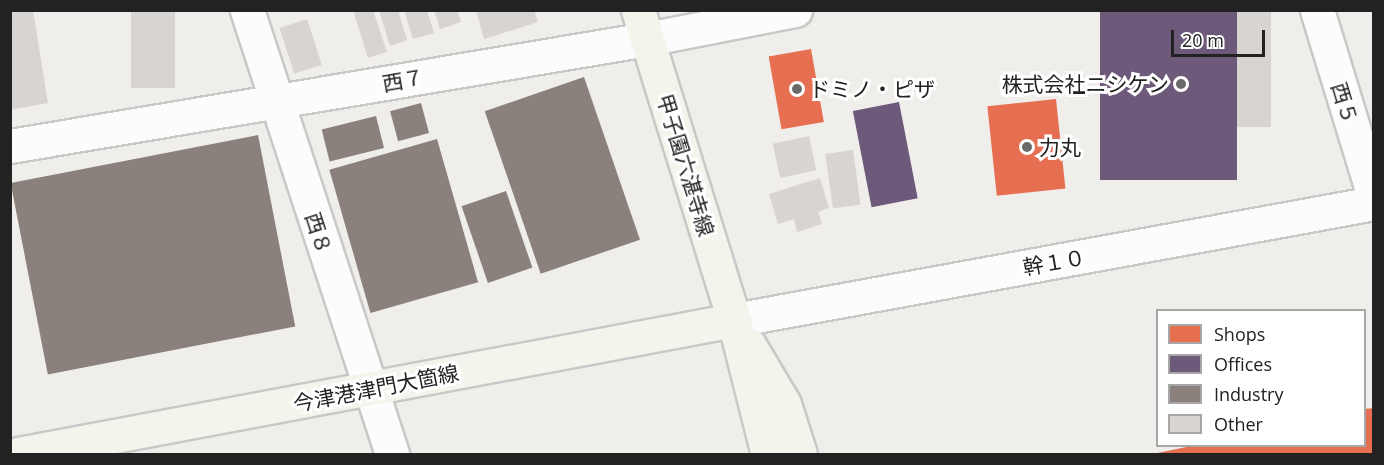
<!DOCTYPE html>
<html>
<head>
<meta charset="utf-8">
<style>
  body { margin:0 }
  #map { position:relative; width:1384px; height:465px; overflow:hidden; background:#f0eeeb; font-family:"Open Sans","Noto Sans JP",sans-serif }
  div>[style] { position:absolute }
  .shops>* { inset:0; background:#e76f51; transform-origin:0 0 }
  .offices>* { inset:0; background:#6d597a; transform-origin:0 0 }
  .industry>* { inset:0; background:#8a817c; transform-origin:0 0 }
  .building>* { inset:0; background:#d7d4d2; transform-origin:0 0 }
  .roads { filter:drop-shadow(2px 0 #c9c8c7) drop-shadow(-2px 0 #c9c8c7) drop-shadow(0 2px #c9c8c7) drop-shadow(0 -2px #c9c8c7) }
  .minor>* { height:33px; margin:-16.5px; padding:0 16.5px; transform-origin:16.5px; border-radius:16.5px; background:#fdfcfc }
  .tertiary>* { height:33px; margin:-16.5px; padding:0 16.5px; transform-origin:16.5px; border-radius:16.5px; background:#fdfcfc }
  .secondary>* { height:33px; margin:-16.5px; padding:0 16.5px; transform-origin:16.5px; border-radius:16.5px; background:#f4f4ed }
  .dots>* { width:16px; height:16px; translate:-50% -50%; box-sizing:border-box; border:3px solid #fff; border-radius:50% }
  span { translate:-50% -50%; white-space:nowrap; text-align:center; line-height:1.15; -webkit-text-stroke:6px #fff; paint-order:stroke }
  .street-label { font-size:21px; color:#222 }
  .poi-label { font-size:21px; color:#222 }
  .right { translate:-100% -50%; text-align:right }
  .left { translate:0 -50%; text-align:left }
  .frame { position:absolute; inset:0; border:12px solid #222; pointer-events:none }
  .legend { position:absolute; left:1156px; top:309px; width:210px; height:138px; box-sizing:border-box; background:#fff; border:2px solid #a7a7a7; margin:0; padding:8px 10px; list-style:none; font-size:18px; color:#222 }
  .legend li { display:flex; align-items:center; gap:12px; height:30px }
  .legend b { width:30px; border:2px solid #a7a7a7 }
  .scale { position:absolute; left:1171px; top:30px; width:94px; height:27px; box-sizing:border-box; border:3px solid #222; border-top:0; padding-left:8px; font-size:18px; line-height:21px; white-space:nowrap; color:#222; -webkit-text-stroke:4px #fff; paint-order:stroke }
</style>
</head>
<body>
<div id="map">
  <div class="shops">
    <i style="left:811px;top:49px;width:74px;height:43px;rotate:80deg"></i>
    <i style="left:1056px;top:99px;width:90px;height:69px;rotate:84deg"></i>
    <i style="clip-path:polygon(1374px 408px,1374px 454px,1153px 454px,1191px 446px,1364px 446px,1364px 409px)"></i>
  </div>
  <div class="offices">
    <i style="left:1100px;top:10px;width:137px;height:170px"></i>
    <i style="left:899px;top:102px;width:98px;height:47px;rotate:79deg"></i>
  </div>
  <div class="industry">
    <i style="left:584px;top:77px;width:172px;height:105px;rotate:71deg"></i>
    <i style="left:421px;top:103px;width:31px;height:32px;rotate:75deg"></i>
    <i style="left:376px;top:116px;width:33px;height:56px;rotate:76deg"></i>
    <i style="left:258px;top:135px;width:195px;height:252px;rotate:79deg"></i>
    <i style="left:437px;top:139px;width:149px;height:112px;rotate:74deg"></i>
    <i style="left:506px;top:191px;width:81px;height:47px;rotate:71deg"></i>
  </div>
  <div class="building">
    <i style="clip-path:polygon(10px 10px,33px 10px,48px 103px,10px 110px)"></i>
    <i style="left:131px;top:10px;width:44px;height:78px"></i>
    <i style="clip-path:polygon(353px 10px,373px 10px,387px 52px,368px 58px)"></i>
    <i style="clip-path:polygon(379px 10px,398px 10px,407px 40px,390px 46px)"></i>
    <i style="clip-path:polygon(404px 10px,427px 10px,434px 33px,413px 39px)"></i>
    <i style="clip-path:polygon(434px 10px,457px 10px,461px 22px,440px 29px)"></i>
    <i style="clip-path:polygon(476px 10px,534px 10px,538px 22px,484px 39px)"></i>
    <i style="left:1237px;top:10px;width:34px;height:117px"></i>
    <i style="left:307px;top:19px;width:48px;height:29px;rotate:72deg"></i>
    <i style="left:809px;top:136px;width:35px;height:37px;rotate:78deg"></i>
    <i style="left:853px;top:150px;width:55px;height:28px;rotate:82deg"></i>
    <i style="clip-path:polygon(820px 178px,829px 208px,818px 212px,822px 224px,797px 232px,794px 219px,778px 224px,769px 194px)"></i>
  </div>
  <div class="roads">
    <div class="minor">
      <i style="left:247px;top:10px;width:467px;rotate:71.9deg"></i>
      <i style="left:1317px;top:10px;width:195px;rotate:73deg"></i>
      <i style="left:10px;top:146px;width:646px;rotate:-9.54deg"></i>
      <i style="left:647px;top:39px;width:151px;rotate:-11.1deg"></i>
    </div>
    <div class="tertiary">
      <i style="left:734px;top:320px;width:651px;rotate:-10.36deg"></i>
    </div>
    <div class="secondary">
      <i style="left:638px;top:10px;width:325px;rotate:72.8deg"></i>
      <i style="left:734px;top:320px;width:138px;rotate:75.8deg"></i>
      <i style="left:749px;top:345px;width:69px;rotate:59.3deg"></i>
      <i style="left:784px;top:404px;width:52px;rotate:72.3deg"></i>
      <i style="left:18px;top:454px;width:728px;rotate:-10.6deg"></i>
    </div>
  </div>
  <div class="dots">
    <i style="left:1181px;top:84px;background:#6a6968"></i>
    <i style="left:797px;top:89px;background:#6a6968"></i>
    <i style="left:1027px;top:147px;background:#6a6968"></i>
  </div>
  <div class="street-label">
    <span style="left:403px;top:80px;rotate:-10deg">西７</span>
    <span style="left:1345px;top:103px;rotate:73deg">西５</span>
    <span style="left:686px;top:165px;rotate:73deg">甲子園六湛寺線</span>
    <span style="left:319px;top:233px;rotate:72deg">西８</span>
    <span style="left:1054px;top:262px;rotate:-10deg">幹１０</span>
    <span style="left:376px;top:388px;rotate:-11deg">今津港津門大箇線</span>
  </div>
  <div class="poi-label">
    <span class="right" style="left:1169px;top:84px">株式会社ニシケン</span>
    <span class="left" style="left:809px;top:89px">ドミノ・ピザ</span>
    <span class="left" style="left:1039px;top:147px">力丸</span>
  </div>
  <div class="frame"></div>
  <ul class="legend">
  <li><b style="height:16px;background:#e76f51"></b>Shops</li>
  <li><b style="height:16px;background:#6d597a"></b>Offices</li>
  <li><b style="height:16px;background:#8a817c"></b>Industry</li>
  <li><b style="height:16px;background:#d7d4d2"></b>Other</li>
  </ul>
  <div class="scale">20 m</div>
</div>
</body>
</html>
